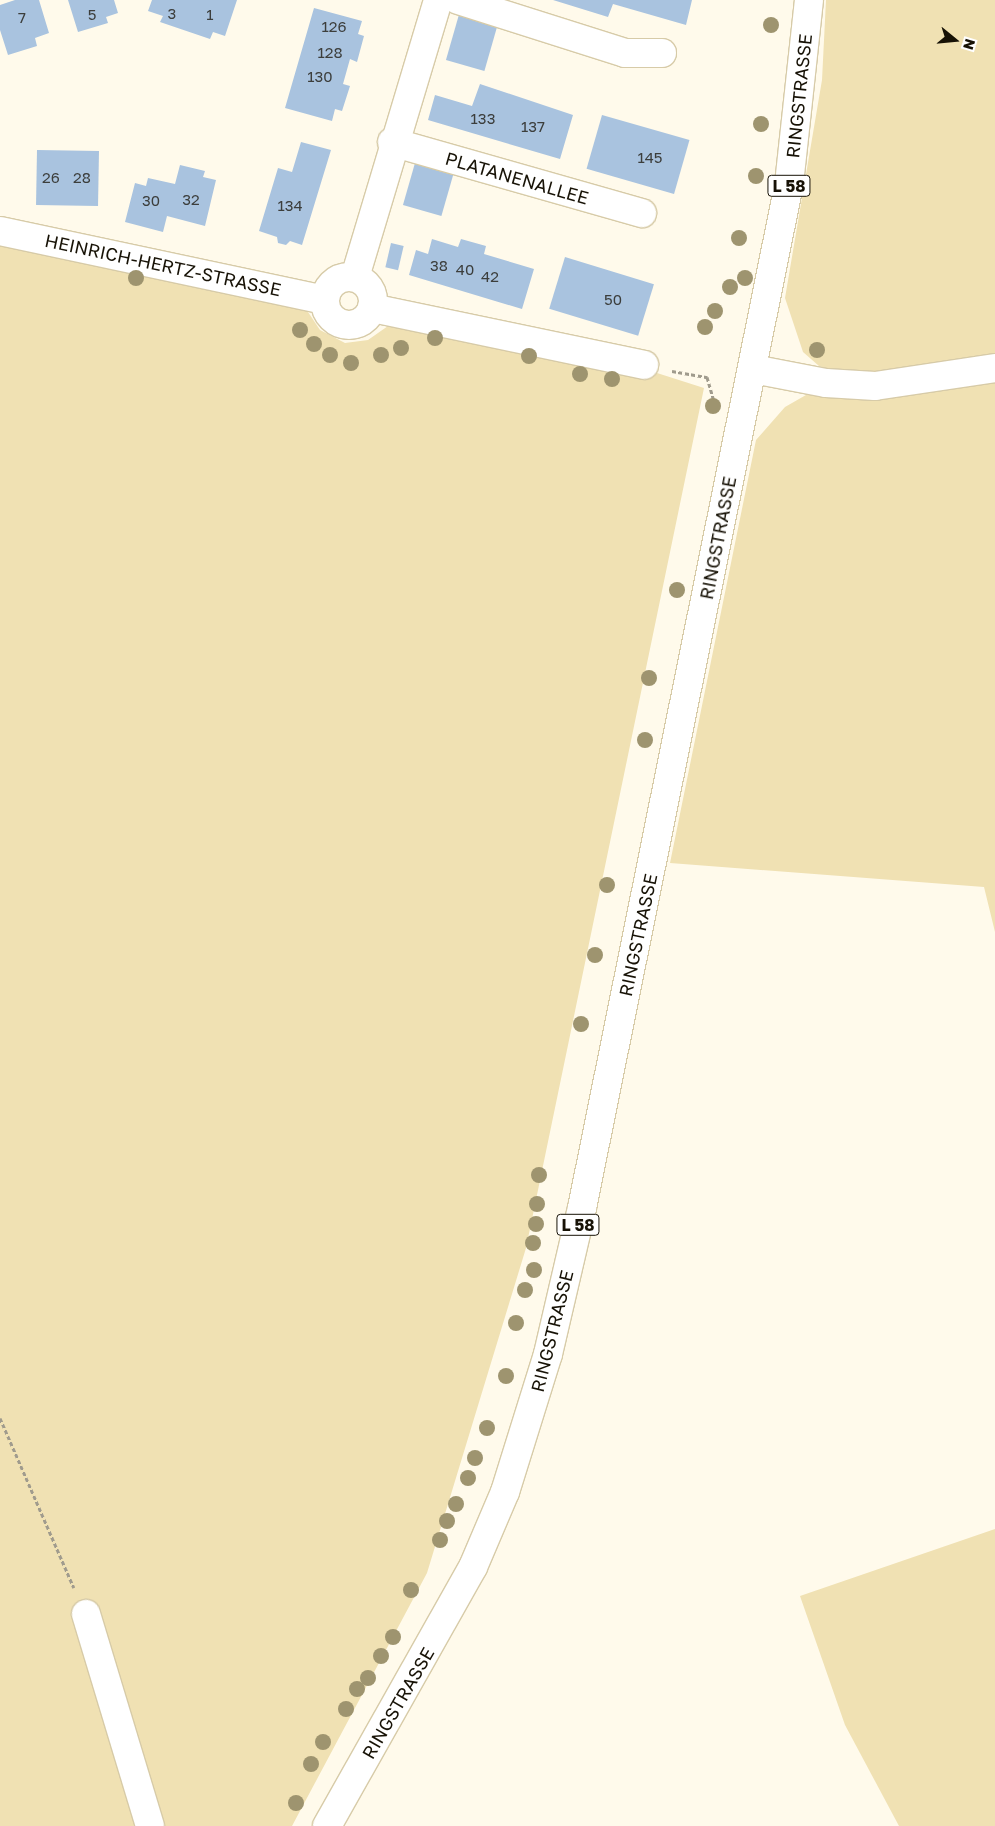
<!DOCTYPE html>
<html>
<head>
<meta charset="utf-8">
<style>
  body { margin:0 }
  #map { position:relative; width:995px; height:1826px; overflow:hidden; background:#fffaeb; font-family:"Golos Text",sans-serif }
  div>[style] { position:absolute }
  .green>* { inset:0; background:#f0e1b3 }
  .building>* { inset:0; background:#a9c3df; transform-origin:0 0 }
  .path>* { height:3px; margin-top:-1.5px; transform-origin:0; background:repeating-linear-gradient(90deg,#a09b8d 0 4px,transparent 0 6.5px) }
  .roads { filter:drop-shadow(1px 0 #d7cba8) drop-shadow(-1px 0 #d7cba8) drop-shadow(0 1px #d7cba8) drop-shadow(0 -1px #d7cba8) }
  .minor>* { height:28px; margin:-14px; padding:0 14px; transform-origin:14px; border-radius:14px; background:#fff }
  .minor>.ring { margin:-14px; padding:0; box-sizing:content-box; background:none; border:28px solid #fff; border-radius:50% }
  .major>* { height:28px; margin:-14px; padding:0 14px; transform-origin:14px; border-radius:14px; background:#fff }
  .trees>* { width:16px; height:16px; margin:-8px; border-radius:50%; background:#9e946f }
  span { translate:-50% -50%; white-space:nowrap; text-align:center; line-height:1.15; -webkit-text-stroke:4.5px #fff; paint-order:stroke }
  .number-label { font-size:15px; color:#3c3e3c }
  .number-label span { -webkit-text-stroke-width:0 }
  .shield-label span { padding:1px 4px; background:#fff; border:1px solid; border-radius:4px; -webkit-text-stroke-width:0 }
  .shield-label { font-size:16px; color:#171206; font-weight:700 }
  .street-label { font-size:18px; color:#171206 }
  .north { position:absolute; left:930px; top:15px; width:50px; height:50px; -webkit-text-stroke:4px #fff; paint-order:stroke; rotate:107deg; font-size:14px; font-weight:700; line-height:20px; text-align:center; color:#171206 }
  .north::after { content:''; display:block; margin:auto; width:18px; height:22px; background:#171206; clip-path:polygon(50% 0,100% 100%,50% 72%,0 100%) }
</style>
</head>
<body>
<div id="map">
  <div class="green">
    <i style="clip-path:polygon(826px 0,995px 0,995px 361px,877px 376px,843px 374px,819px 366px,803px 352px,785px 298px,822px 80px)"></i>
    <i style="clip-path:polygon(0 238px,306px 309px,320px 330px,345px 343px,368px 340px,388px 326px,467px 334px,610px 358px,704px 388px,526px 1248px,427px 1573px,292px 1826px,0 1826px)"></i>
    <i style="clip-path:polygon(995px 377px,995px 932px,984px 887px,670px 863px,756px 440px,785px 407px,806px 395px,874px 395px)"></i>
    <i style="clip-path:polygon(995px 1529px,995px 1826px,899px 1826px,845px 1725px,800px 1596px)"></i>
  </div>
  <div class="building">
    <i style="clip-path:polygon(15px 0,39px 0,49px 33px,35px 38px,37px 46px,8px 55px,0 30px,0 5px)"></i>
    <i style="clip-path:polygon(68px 0,114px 0,118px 13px,106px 17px,108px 23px,78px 32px)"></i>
    <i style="clip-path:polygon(152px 0,237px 0,225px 36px,213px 32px,210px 39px,160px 22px,163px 16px,148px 11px)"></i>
    <i style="clip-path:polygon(553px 0,692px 0,686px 25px,613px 4px,608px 17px)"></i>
    <i style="clip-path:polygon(314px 8px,362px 21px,358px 34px,364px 36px,357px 62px,350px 59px,343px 84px,350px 86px,342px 111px,335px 109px,332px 121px,285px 108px)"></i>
    <i style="left:460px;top:11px;width:40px;height:51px;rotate:16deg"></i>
    <i style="clip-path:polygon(480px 84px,573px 115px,560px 159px,428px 120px,435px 95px,472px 106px)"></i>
    <i style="left:602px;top:115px;width:91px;height:56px;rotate:16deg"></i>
    <i style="clip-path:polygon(301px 142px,331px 150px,302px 245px,290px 241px,286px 245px,278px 243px,277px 237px,259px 231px,278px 168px,292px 172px)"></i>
    <i style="left:37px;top:150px;width:62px;height:55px;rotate:1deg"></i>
    <i style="left:417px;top:156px;width:40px;height:51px;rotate:16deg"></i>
    <i style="clip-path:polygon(180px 165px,205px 171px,203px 177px,216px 180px,205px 226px,167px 216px,163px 232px,125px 222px,135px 183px,146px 186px,148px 178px,175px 184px)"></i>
    <i style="clip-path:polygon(432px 239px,458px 247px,461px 239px,486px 246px,484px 254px,534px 269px,522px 309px,409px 275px,416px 250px,428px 254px)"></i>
    <i style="left:391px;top:243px;width:13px;height:25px;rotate:13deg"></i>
    <i style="left:565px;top:257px;width:93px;height:54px;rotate:17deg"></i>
  </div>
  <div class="path">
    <i style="left:672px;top:371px;width:36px;rotate:10deg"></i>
    <i style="left:707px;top:377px;width:25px;rotate:74deg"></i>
    <i style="left:0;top:1418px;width:185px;rotate:66.5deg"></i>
  </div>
  <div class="roads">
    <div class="minor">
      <i style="left:458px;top:0;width:175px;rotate:17.6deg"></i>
      <i style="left:625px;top:53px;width:37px"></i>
      <i style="left:392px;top:142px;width:260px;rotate:15.9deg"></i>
      <i style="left:0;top:231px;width:332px;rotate:12deg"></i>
      <i class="ring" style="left:325px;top:277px;width:20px;height:20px"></i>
      <i style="left:355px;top:277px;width:289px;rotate:-73.3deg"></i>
      <i style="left:372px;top:308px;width:278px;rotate:11.8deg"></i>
      <i style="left:753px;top:369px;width:74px;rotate:10.9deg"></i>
      <i style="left:826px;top:383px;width:49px;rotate:3.5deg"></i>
      <i style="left:875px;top:386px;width:121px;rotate:-8.5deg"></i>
      <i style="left:86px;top:1614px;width:221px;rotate:73.2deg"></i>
    </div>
    <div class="major">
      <i style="left:327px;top:1826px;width:297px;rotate:-60.6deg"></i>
      <i style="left:473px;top:1567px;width:82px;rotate:-66.9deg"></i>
      <i style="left:505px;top:1492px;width:145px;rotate:-72.7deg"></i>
      <i style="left:548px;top:1354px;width:150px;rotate:-76.9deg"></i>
      <i style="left:582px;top:1208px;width:1045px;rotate:-78.57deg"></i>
      <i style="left:789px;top:184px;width:185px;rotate:-83.8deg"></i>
    </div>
  </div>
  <div class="trees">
    <i style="left:771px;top:25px"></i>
    <i style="left:761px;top:124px"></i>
    <i style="left:756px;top:176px"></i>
    <i style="left:739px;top:238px"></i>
    <i style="left:136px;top:278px"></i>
    <i style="left:745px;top:278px"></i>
    <i style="left:730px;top:287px"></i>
    <i style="left:715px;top:311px"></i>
    <i style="left:705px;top:327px"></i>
    <i style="left:300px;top:330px"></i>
    <i style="left:435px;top:338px"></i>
    <i style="left:314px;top:344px"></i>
    <i style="left:401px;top:348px"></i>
    <i style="left:817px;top:350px"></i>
    <i style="left:330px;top:355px"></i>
    <i style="left:381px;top:355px"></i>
    <i style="left:529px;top:356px"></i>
    <i style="left:351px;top:363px"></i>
    <i style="left:580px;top:374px"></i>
    <i style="left:612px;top:379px"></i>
    <i style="left:713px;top:406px"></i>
    <i style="left:677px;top:590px"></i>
    <i style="left:649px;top:678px"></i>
    <i style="left:645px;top:740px"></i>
    <i style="left:607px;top:885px"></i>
    <i style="left:595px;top:955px"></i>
    <i style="left:581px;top:1024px"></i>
    <i style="left:539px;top:1175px"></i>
    <i style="left:537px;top:1204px"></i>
    <i style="left:536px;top:1224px"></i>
    <i style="left:533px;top:1243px"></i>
    <i style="left:534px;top:1270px"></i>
    <i style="left:525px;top:1290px"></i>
    <i style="left:516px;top:1323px"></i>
    <i style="left:506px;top:1376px"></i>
    <i style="left:487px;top:1428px"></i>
    <i style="left:475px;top:1458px"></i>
    <i style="left:468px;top:1478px"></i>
    <i style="left:456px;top:1504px"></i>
    <i style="left:447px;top:1521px"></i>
    <i style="left:440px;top:1540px"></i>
    <i style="left:411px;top:1590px"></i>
    <i style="left:393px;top:1637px"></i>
    <i style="left:381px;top:1656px"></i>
    <i style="left:368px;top:1678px"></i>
    <i style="left:357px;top:1689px"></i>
    <i style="left:346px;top:1709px"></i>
    <i style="left:323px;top:1742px"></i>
    <i style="left:311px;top:1764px"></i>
    <i style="left:296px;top:1803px"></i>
  </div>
  <div class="number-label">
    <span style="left:172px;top:14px">3</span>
    <span style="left:92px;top:15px">5</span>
    <span style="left:210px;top:15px">1</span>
    <span style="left:22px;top:18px">7</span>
    <span style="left:334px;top:27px">126</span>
    <span style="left:330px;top:53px">128</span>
    <span style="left:320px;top:77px">130</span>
    <span style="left:483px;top:119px">133</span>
    <span style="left:533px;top:127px">137</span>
    <span style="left:650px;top:158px">145</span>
    <span style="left:51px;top:178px">26</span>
    <span style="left:82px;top:178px">28</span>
    <span style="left:191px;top:200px">32</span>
    <span style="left:151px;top:201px">30</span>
    <span style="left:290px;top:206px">134</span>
    <span style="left:439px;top:266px">38</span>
    <span style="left:465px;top:270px">40</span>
    <span style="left:490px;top:277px">42</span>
    <span style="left:613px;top:300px">50</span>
  </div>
  <div class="shield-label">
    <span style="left:789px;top:186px">L 58</span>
    <span style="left:578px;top:1225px">L 58</span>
  </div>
  <div class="street-label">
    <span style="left:799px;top:96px;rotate:-84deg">RINGSTRASSE</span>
    <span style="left:517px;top:178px;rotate:16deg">PLATANENALLEE</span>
    <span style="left:163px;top:265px;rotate:12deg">HEINRICH-HERTZ-STRASSE</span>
    <span style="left:718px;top:538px;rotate:-79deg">RINGSTRASSE</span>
    <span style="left:638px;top:935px;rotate:-78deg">RINGSTRASSE</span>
    <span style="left:552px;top:1331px;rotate:-76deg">RINGSTRASSE</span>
    <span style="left:398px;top:1703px;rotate:-60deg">RINGSTRASSE</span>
  </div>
  <div class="north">N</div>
</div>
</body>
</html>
